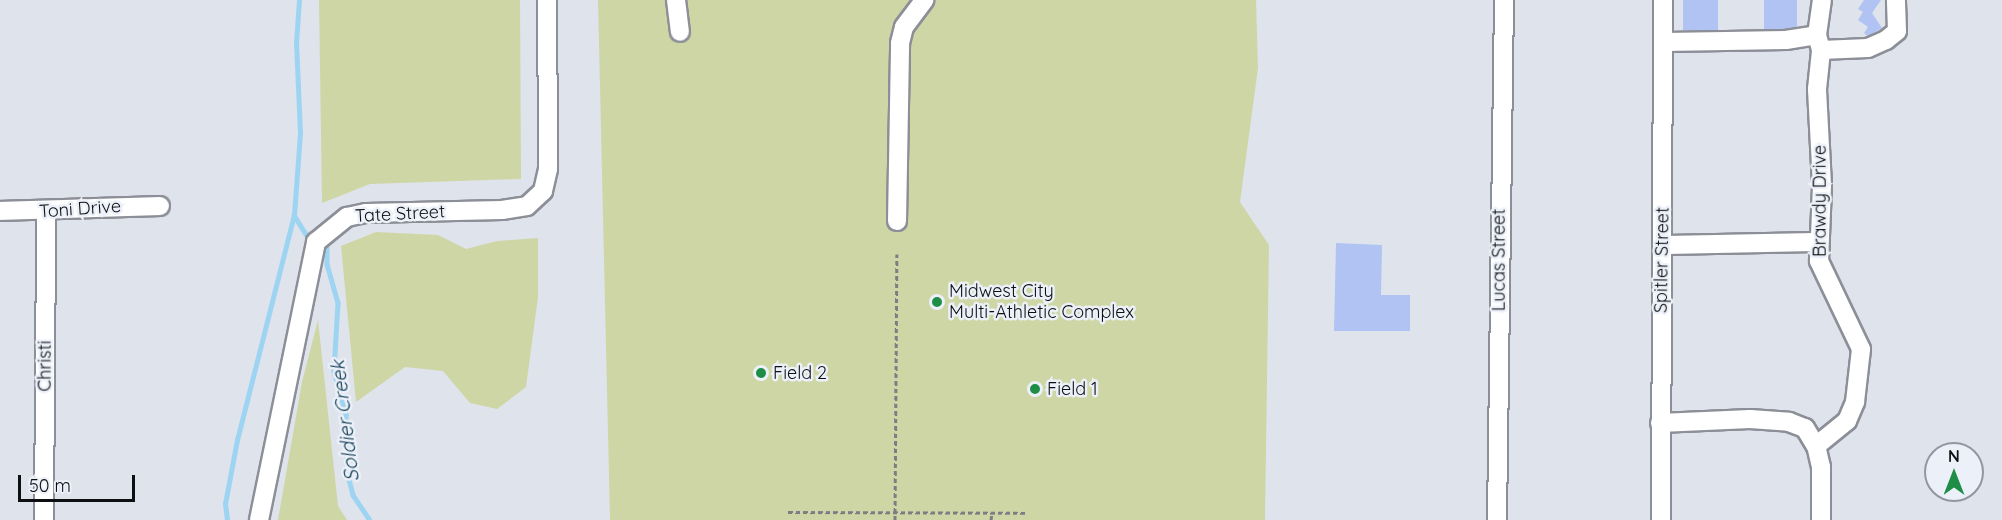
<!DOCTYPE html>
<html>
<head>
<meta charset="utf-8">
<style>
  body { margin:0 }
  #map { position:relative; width:2002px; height:520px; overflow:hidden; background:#dfe3ec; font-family:Quicksand,sans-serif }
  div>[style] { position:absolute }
  .green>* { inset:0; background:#cfd6a5 }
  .stream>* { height:4.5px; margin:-2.25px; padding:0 2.25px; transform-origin:2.25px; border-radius:2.25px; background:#9dd4f2 }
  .building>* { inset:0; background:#b0c3f2; transform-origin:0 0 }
  .path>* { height:3px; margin-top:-1.5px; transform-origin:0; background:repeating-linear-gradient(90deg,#7c7e84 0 4.5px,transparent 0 7.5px) }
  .roads { filter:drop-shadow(2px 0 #8c8f97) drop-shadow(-2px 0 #8c8f97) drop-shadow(0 2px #8c8f97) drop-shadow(0 -2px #8c8f97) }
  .minor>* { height:18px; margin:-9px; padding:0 9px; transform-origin:9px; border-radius:9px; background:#fff }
  .dots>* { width:16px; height:16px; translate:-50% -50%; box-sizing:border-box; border:3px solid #ecf0f9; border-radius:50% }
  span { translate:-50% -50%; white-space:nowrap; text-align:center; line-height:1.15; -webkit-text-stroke:5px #ecf0f9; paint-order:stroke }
  .street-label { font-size:18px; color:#0e0f12 }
  .poi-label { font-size:18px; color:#0e0f12 }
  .left { translate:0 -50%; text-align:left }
  .water-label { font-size:20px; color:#18455a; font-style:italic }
  .north { position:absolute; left:1924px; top:442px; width:60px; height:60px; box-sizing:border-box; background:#ecf0f9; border:2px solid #93969d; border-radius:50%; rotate:0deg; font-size:16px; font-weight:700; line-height:24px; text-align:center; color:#0e0f12 }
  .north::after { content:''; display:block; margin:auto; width:21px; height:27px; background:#1e8d45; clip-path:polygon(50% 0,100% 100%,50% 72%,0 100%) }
  .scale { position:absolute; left:18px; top:475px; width:117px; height:27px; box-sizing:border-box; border:3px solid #0e0f12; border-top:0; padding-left:8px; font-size:18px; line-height:21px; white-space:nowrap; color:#0e0f12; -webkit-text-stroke:4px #ecf0f9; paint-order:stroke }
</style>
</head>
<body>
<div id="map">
  <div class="green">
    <i style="clip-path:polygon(319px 0,520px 0,521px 179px,370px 184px,322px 203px)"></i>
    <i style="clip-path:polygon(598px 0,1256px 0,1258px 68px,1240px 202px,1269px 245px,1265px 520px,610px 520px)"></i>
    <i style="clip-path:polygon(376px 232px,438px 235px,466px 249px,497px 241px,538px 238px,538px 297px,526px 387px,497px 409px,470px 403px,443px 371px,405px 367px,356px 402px,341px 246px)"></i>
    <i style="clip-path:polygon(318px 320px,338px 506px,347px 520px,278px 520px,302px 382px)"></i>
  </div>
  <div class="stream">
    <i style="left:294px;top:215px;width:28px;rotate:58deg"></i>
    <i style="left:327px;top:247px;width:17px;rotate:90deg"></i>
    <i style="left:327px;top:264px;width:41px;rotate:74.2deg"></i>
    <i style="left:338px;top:303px;width:68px;rotate:93.4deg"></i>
    <i style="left:334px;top:371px;width:45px;rotate:74.4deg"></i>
    <i style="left:346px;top:414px;width:58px;rotate:89deg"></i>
    <i style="left:347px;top:472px;width:24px;rotate:75deg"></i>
    <i style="left:353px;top:495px;width:30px;rotate:56deg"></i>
    <i style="left:227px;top:520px;width:16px;rotate:-97deg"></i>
    <i style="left:225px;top:504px;width:65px;rotate:-79.4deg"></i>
    <i style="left:237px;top:440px;width:232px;rotate:-75.8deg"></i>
    <i style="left:294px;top:215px;width:82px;rotate:-85.8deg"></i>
    <i style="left:300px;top:133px;width:90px;rotate:-92.5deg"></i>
    <i style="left:296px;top:43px;width:43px;rotate:-86deg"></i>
  </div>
  <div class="building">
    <i style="left:1683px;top:0;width:35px;height:30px"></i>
    <i style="left:1764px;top:0;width:33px;height:29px"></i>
    <i style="clip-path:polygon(1864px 0,1881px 0,1872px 13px,1882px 28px,1868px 36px,1864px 33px,1868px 27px,1858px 20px,1863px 12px,1858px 9px)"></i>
    <i style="clip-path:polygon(1336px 243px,1382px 245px,1381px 295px,1410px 295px,1410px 331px,1334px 331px)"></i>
  </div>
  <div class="path">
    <i style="left:788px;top:512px;width:237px;rotate:0.2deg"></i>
    <i style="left:895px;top:520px;width:266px;rotate:-89.6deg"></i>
    <i style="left:991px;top:520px;width:8px;rotate:-83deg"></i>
  </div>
  <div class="roads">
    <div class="minor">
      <i style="left:676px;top:0;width:32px;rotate:83deg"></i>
      <i style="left:1665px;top:42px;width:121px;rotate:-0.9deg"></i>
      <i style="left:1786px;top:40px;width:31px;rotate:-9deg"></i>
      <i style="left:1821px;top:50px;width:47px;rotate:-2.4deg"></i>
      <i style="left:1868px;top:48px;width:20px;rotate:-24deg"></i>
      <i style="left:1886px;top:40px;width:14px;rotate:-39deg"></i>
      <i style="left:1897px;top:31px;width:31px;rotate:-92deg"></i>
      <i style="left:0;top:211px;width:160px;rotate:-1.8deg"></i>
      <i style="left:897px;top:221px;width:178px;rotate:-89deg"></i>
      <i style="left:900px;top:43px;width:16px;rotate:-76deg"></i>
      <i style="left:904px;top:27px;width:34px;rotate:-53deg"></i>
      <i style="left:1663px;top:245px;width:155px;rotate:-1.1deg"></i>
      <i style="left:1660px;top:423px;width:90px;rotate:-2.5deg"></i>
      <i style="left:1750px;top:419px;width:39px;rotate:4deg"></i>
      <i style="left:1789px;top:422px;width:17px;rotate:21deg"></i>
      <i style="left:1805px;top:428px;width:21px;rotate:59deg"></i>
      <i style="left:44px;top:520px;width:307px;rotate:-89.6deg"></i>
      <i style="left:259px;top:520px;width:284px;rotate:-78.4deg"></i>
      <i style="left:316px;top:242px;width:40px;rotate:-39deg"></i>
      <i style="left:347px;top:217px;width:19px;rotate:-12deg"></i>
      <i style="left:366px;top:213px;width:136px;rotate:-1.3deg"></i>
      <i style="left:502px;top:210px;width:25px;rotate:-9deg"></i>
      <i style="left:527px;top:206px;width:22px;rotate:-43deg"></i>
      <i style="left:543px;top:191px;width:23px;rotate:-77deg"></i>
      <i style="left:548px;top:169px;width:169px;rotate:-90.3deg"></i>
      <i style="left:1497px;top:520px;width:520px;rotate:-89.23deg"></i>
      <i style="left:1661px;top:520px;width:520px;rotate:-89.78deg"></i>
      <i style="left:1821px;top:520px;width:53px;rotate:-90deg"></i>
      <i style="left:1821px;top:467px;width:22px;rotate:-103deg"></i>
      <i style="left:1816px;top:446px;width:40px;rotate:-39deg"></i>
      <i style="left:1847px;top:421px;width:21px;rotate:-67deg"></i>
      <i style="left:1855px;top:402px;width:53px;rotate:-83.5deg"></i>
      <i style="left:1861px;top:349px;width:98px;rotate:-115.5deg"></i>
      <i style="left:1819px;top:261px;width:76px;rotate:-87.7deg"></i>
      <i style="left:1822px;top:185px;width:96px;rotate:-93deg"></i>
      <i style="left:1817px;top:89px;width:39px;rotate:-84deg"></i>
      <i style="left:1821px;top:50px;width:16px;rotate:-105deg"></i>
      <i style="left:1817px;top:35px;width:35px;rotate:-82deg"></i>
    </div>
  </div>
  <div class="dots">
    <i style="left:937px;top:302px;background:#1e8d45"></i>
    <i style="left:761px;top:373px;background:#1e8d45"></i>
    <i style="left:1035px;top:389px;background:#1e8d45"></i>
  </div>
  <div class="street-label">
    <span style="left:1820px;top:201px;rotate:-90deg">Brawdy Drive</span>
    <span style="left:80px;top:209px;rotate:-4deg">Toni Drive</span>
    <span style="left:400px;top:214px;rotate:-3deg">Tate Street</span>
    <span style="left:1499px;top:260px;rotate:-90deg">Lucas Street</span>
    <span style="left:1662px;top:260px;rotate:-89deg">Spitler Street</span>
    <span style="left:45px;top:366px;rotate:-90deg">Christi</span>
  </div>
  <div class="poi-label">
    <span class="left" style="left:949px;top:302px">Midwest City<br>Multi-Athletic Complex</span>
    <span class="left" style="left:773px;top:373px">Field 2</span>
    <span class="left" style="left:1047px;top:389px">Field 1</span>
  </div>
  <div class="water-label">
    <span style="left:344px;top:421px;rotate:-97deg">Soldier Creek</span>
  </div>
  <div class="north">N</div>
  <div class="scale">50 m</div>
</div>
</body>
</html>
